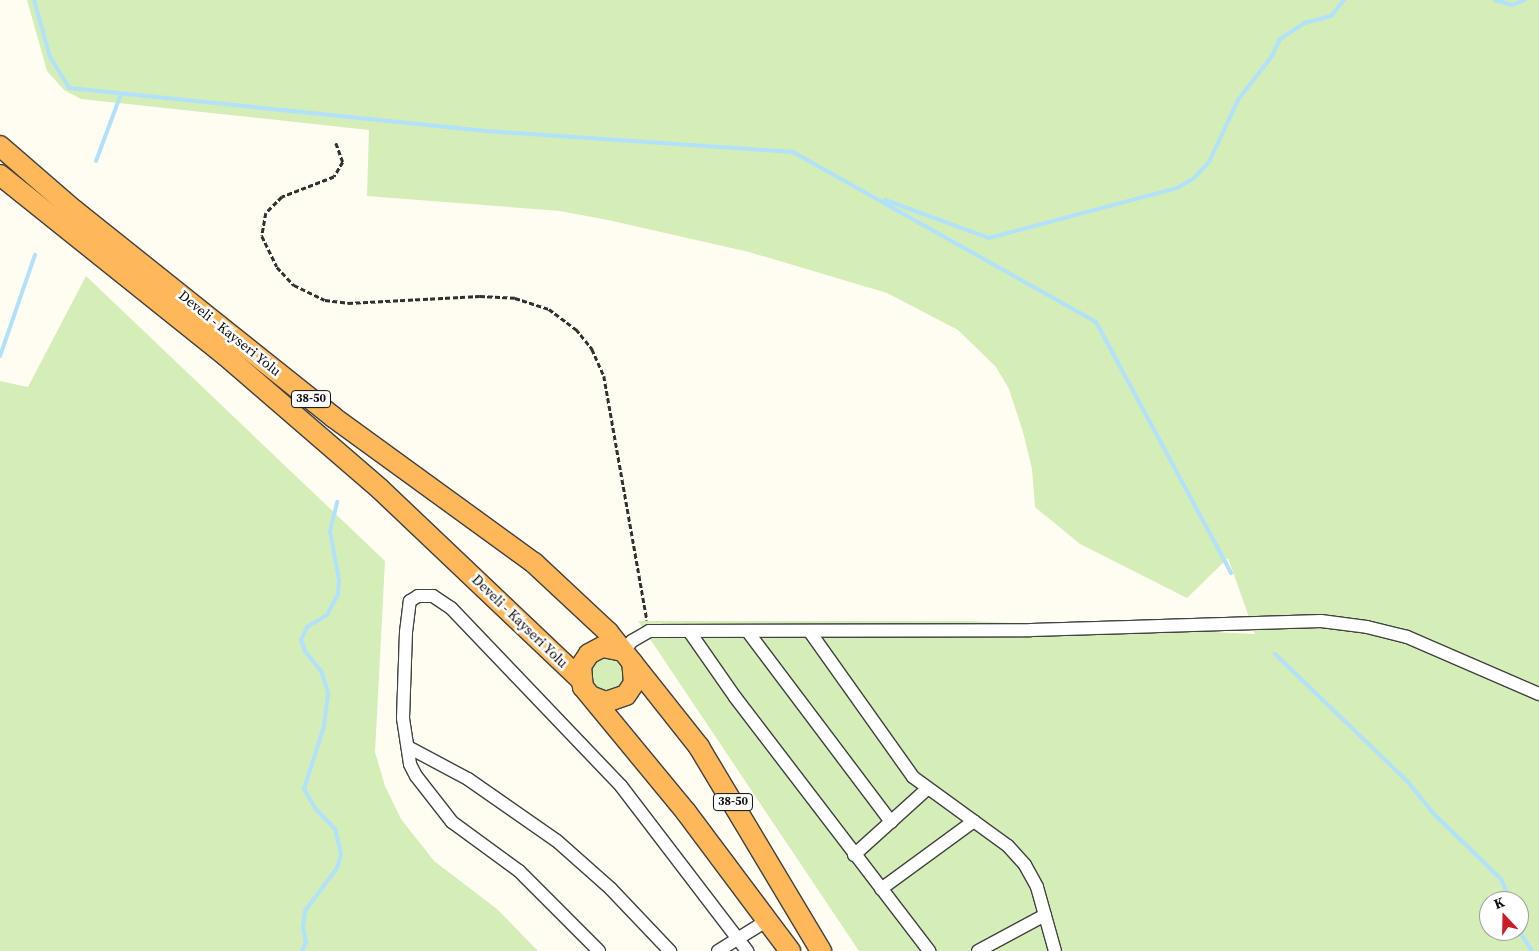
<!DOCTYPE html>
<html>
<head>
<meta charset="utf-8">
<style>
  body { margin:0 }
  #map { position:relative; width:1539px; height:951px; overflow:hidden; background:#fffcf2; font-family:"Source Serif 4",serif }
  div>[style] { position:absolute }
  .green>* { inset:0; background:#d5edb7 }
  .round { border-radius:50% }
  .stream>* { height:4px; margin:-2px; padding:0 2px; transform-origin:2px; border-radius:2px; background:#b2e1fb }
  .path>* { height:2.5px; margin-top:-1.25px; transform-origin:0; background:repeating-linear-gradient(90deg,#313131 0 5px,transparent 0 7.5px) }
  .roads { filter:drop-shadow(1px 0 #424242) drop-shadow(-1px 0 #424242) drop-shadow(0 1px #424242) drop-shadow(0 -1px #424242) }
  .minor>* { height:12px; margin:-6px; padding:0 6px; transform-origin:6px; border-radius:6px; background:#fff }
  .trunk>* { height:20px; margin:-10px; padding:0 10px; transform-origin:10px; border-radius:10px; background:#ffb859 }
  span { translate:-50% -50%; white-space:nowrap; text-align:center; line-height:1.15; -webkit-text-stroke:5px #fff; paint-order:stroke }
  .shield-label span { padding:1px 4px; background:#fff; border:1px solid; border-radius:4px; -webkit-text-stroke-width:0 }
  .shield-label { font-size:12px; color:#0f0f0f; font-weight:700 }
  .street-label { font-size:14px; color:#0f0f0f }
  .north { position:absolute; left:1479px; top:891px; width:50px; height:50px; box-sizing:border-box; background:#fff; border:1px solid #9f9f9f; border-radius:50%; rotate:339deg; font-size:14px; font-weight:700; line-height:20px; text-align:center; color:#0f0f0f }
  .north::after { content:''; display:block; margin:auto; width:18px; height:22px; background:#cc1b27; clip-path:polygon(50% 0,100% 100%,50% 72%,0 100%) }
</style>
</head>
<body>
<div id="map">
  <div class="green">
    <i style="clip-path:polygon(evenodd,27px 0,1539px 0,1539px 951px,859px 951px,638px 621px,970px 621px,1255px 634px,1228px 558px,1187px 598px,1080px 544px,1035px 507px,1032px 469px,1023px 432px,1009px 389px,996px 367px,958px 330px,887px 293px,749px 252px,608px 220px,560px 211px,367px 196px,369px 130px,81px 99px,64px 90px,47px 71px,27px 0,1489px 901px,1519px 901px,1519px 931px,1489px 931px,1489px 901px)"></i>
    <i style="clip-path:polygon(86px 276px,385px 561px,375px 752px,385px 786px,401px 819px,434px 861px,497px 909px,538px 951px,0 951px,0 381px,28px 387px)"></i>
    <i class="round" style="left:590px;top:656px;width:36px;height:36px"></i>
  </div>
  <div class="stream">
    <i style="left:34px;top:0;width:59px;rotate:74.3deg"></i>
    <i style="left:50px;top:57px;width:36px;rotate:58deg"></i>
    <i style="left:69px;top:88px;width:419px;rotate:5.9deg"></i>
    <i style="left:486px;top:131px;width:308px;rotate:3.9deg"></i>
    <i style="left:793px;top:152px;width:347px;rotate:29.3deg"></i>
    <i style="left:1096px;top:322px;width:285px;rotate:61.7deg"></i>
    <i style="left:1495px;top:0;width:18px;rotate:16deg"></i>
    <i style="left:1512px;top:5px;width:14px;rotate:-21deg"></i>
    <i style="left:96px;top:161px;width:72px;rotate:-69.5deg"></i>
    <i style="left:885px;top:200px;width:111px;rotate:20.1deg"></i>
    <i style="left:989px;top:238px;width:195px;rotate:-14.9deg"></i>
    <i style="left:1177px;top:188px;width:20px;rotate:-30deg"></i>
    <i style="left:1194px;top:178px;width:22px;rotate:-47deg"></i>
    <i style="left:1209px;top:162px;width:68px;rotate:-64.9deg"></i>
    <i style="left:1238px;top:100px;width:56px;rotate:-52.3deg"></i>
    <i style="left:1272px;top:56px;width:19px;rotate:-65deg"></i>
    <i style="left:1280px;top:39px;width:30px;rotate:-33deg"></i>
    <i style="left:1305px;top:23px;width:27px;rotate:-15deg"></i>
    <i style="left:1331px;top:16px;width:21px;rotate:-51deg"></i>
    <i style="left:0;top:356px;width:107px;rotate:-70.9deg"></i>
    <i style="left:1275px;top:654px;width:185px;rotate:43.9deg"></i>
    <i style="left:1408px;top:782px;width:41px;rotate:50.9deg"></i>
    <i style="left:1434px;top:814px;width:93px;rotate:44.1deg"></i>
    <i style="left:1501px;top:879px;width:24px;rotate:66deg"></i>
    <i style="left:1519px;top:931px;width:24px;rotate:57deg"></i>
    <i style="left:302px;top:951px;width:10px;rotate:-66deg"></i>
    <i style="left:306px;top:942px;width:15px;rotate:-101deg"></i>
    <i style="left:303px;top:927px;width:16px;rotate:-83deg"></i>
    <i style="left:305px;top:911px;width:54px;rotate:-53.3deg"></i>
    <i style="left:337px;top:868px;width:15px;rotate:-74deg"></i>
    <i style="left:341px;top:854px;width:26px;rotate:-103deg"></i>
    <i style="left:335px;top:829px;width:29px;rotate:-134deg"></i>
    <i style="left:315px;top:808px;width:22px;rotate:-120deg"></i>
    <i style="left:304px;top:789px;width:66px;rotate:-72.4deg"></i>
    <i style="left:324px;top:726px;width:34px;rotate:-83deg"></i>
    <i style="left:328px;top:692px;width:22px;rotate:-108deg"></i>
    <i style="left:321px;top:671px;width:26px;rotate:-129deg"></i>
    <i style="left:305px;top:651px;width:12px;rotate:-110deg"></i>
    <i style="left:301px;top:640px;width:14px;rotate:-65deg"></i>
    <i style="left:307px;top:627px;width:23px;rotate:-31deg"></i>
    <i style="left:327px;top:615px;width:24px;rotate:-62deg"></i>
    <i style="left:338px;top:594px;width:14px;rotate:-86deg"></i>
    <i style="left:339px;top:580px;width:50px;rotate:-100.4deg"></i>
    <i style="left:330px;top:531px;width:30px;rotate:-76deg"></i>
  </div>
  <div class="path">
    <i style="left:336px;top:143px;width:20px;rotate:70deg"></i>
    <i style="left:343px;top:162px;width:17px;rotate:121deg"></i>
    <i style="left:334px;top:177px;width:56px;rotate:159deg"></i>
    <i style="left:282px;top:197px;width:23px;rotate:135deg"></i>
    <i style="left:266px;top:213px;width:23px;rotate:100deg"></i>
    <i style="left:262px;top:236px;width:34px;rotate:64deg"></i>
    <i style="left:277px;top:267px;width:25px;rotate:47deg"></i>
    <i style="left:294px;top:285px;width:34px;rotate:26deg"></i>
    <i style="left:325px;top:300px;width:23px;rotate:7deg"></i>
    <i style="left:348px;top:303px;width:132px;rotate:-3deg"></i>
    <i style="left:480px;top:296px;width:35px;rotate:3deg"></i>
    <i style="left:515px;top:298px;width:36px;rotate:18deg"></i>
    <i style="left:549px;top:309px;width:34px;rotate:37deg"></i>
    <i style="left:576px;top:329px;width:26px;rotate:51deg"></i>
    <i style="left:592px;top:349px;width:30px;rotate:66deg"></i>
    <i style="left:604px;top:376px;width:248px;rotate:80deg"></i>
  </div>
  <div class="roads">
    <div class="minor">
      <i style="left:689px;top:631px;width:80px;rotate:55.1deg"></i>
      <i style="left:735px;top:697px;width:320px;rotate:52.6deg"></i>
      <i style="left:748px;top:632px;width:238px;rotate:53deg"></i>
      <i style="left:810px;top:632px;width:178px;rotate:54.6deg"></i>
      <i style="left:913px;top:777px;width:117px;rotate:36deg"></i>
      <i style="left:1008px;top:846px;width:25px;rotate:48deg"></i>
      <i style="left:1025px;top:865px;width:25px;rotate:61deg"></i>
      <i style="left:1037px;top:887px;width:66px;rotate:74.3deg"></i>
      <i style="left:628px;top:656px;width:10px;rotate:-90deg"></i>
      <i style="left:628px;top:646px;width:6px;rotate:-51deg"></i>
      <i style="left:632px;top:641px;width:20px;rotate:-30deg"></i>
      <i style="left:649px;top:631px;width:382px;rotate:-0.1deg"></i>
      <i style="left:1031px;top:630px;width:290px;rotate:-1.8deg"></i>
      <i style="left:1321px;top:621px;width:46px;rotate:7.4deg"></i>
      <i style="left:1367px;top:627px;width:41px;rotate:14deg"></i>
      <i style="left:1407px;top:637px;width:144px;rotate:23.4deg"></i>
      <i style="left:408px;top:747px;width:68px;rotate:28.1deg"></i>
      <i style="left:468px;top:779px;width:108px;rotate:34.9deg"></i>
      <i style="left:557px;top:841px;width:72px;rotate:41.6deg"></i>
      <i style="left:611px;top:889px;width:86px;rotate:46.4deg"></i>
      <i style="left:854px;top:855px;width:98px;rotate:-42.1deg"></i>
      <i style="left:881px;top:889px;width:115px;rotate:-36.2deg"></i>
      <i style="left:599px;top:951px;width:113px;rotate:-135deg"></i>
      <i style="left:519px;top:871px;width:83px;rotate:-143.8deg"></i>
      <i style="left:452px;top:822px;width:58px;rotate:-128deg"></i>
      <i style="left:416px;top:776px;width:13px;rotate:-117deg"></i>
      <i style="left:410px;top:764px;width:47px;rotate:-98.7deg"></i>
      <i style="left:403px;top:718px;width:86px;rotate:-88deg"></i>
      <i style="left:406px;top:632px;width:31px;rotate:-83deg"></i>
      <i style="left:410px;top:601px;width:9px;rotate:-32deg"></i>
      <i style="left:418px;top:596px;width:15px"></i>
      <i style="left:433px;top:596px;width:22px;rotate:34deg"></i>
      <i style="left:451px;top:608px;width:246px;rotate:46.3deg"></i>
      <i style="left:621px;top:786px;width:208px;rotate:52.6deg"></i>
      <i style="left:718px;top:951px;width:59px;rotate:-31.8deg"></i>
      <i style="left:978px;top:951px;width:76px;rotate:-28.2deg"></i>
    </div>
    <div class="trunk">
      <i style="left:0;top:146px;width:98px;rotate:40.9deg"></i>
      <i style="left:74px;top:210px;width:332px;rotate:38.6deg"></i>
      <i style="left:333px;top:417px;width:248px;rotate:36deg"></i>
      <i style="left:534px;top:563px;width:101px;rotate:43deg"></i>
      <i style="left:608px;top:632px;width:147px;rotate:51.6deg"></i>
      <i style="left:699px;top:747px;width:238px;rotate:59.1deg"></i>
      <i style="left:0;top:175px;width:290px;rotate:38.7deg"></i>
      <i style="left:226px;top:356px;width:203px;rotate:40.8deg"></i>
      <i style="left:380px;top:489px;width:277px;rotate:43.5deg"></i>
      <i style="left:623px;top:651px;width:21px;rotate:-169deg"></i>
      <i style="left:602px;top:647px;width:15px;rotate:152deg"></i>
      <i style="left:589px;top:654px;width:14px;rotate:124deg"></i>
      <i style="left:581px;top:666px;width:21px;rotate:85deg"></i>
      <i style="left:583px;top:687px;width:162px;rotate:50.5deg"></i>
      <i style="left:686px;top:812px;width:174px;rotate:53.2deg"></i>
      <i style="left:593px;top:697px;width:14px;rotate:21deg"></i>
      <i style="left:606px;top:702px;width:21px;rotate:-19deg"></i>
      <i style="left:626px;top:695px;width:14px;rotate:-56deg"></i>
      <i style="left:634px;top:683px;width:21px;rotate:-95deg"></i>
    </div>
  </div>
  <div class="shield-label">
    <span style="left:311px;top:399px">38-50</span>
    <span style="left:733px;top:802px">38-50</span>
  </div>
  <div class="street-label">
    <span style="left:230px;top:333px;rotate:39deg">Develi - Kayseri Yolu</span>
    <span style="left:520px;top:621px;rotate:44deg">Develi - Kayseri Yolu</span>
  </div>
  <div class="north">K</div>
</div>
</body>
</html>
